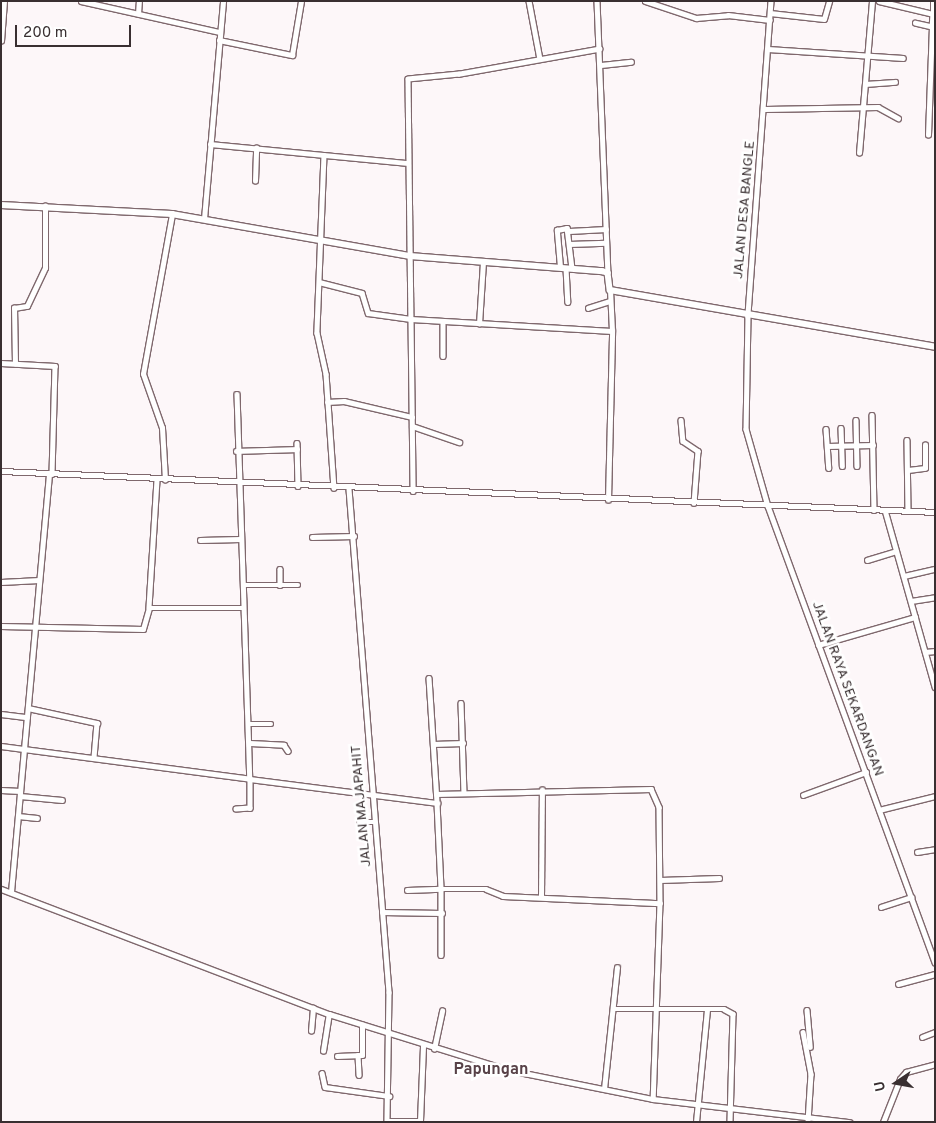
<!DOCTYPE html>
<html>
<head>
<meta charset="utf-8">
<style>
  body { margin:0 }
  #map { position:relative; width:936px; height:1123px; overflow:hidden; background:#fdf7f9; font-family:Overpass,sans-serif }
  div>[style] { position:absolute }
  .roads { filter:drop-shadow(1px 0 #7f686d) drop-shadow(-1px 0 #7f686d) drop-shadow(0 1px #7f686d) drop-shadow(0 -1px #7f686d) }
  .street>* { height:4.5px; margin:-2.25px; padding:0 2.25px; transform-origin:2.25px; border-radius:2.25px; background:#fff }
  .secondary>* { height:5.5px; margin:-2.75px; padding:0 2.75px; transform-origin:2.75px; border-radius:2.75px; background:#fff }
  span { translate:-50% -50%; white-space:nowrap; text-align:center; line-height:1.15; -webkit-text-stroke:5px #fff; paint-order:stroke }
  .street-label { font-size:14px; color:#392f31 }
  .quarter-label { font-size:16px; color:#584248; font-weight:700 }
  .frame { position:absolute; inset:0; border:2px solid #392f31; pointer-events:none }
  .north { position:absolute; left:871px; top:1058px; width:50px; height:50px; -webkit-text-stroke:4px #fff; paint-order:stroke; rotate:258deg; font-size:14px; font-weight:700; line-height:20px; text-align:center; color:#392f31 }
  .north::after { content:''; display:block; margin:auto; width:18px; height:22px; background:#392f31; clip-path:polygon(50% 0,100% 100%,50% 72%,0 100%) }
  .scale { position:absolute; left:15px; top:25px; width:116px; height:22px; box-sizing:border-box; border:2px solid #392f31; border-top:0; padding-left:6px; font-size:15px; line-height:18px; white-space:nowrap; color:#392f31; -webkit-text-stroke:4px #fff; paint-order:stroke }
</style>
</head>
<body>
<div id="map">
  <div class="roads">
    <div class="street">
      <i style="left:81px;top:1px;width:142px;rotate:12.6deg"></i>
      <i style="left:529px;top:1px;width:59px;rotate:79.3deg"></i>
      <i style="left:597px;top:1px;width:272px;rotate:87.7deg"></i>
      <i style="left:645px;top:1px;width:54px;rotate:18.4deg"></i>
      <i style="left:696px;top:18px;width:32px;rotate:-5deg"></i>
      <i style="left:728px;top:15px;width:42px;rotate:6.8deg"></i>
      <i style="left:771px;top:1px;width:316px;rotate:94.2deg"></i>
      <i style="left:748px;top:316px;width:113px;rotate:91deg"></i>
      <i style="left:746px;top:429px;width:80px;rotate:74.1deg"></i>
      <i style="left:768px;top:506px;width:486px;rotate:69.9deg"></i>
      <i style="left:879px;top:1px;width:56px;rotate:13.5deg"></i>
      <i style="left:933px;top:14px;width:13px;rotate:94deg"></i>
      <i style="left:932px;top:27px;width:17px;rotate:-167deg"></i>
      <i style="left:770px;top:13px;width:54px;rotate:6.3deg"></i>
      <i style="left:824px;top:19px;width:19px;rotate:-74deg"></i>
      <i style="left:138px;top:14px;width:13px;rotate:-86deg"></i>
      <i style="left:933px;top:14px;width:13px;rotate:-90deg"></i>
      <i style="left:219px;top:40px;width:75px;rotate:11.6deg"></i>
      <i style="left:292px;top:55px;width:55px;rotate:-80.5deg"></i>
      <i style="left:1px;top:41px;width:40px;rotate:-85.7deg"></i>
      <i style="left:600px;top:49px;width:143px;rotate:169.9deg"></i>
      <i style="left:459px;top:74px;width:51px;rotate:174.4deg"></i>
      <i style="left:408px;top:79px;width:240px;rotate:89.3deg"></i>
      <i style="left:411px;top:319px;width:201px;rotate:3.4deg"></i>
      <i style="left:612px;top:331px;width:41px;rotate:-92.8deg"></i>
      <i style="left:768px;top:49px;width:135px;rotate:3.8deg"></i>
      <i style="left:601px;top:65px;width:30px;rotate:-6deg"></i>
      <i style="left:865px;top:84px;width:30px;rotate:-4deg"></i>
      <i style="left:765px;top:109px;width:113px;rotate:-1deg"></i>
      <i style="left:878px;top:107px;width:23px;rotate:29deg"></i>
      <i style="left:928px;top:135px;width:108px;rotate:-87.9deg"></i>
      <i style="left:210px;top:144px;width:199px;rotate:5.5deg"></i>
      <i style="left:859px;top:153px;width:153px;rotate:-85.1deg"></i>
      <i style="left:324px;top:155px;width:178px;rotate:92.3deg"></i>
      <i style="left:317px;top:333px;width:42px;rotate:77.6deg"></i>
      <i style="left:326px;top:374px;width:114px;rotate:86deg"></i>
      <i style="left:255px;top:181px;width:33px;rotate:-88deg"></i>
      <i style="left:204px;top:219px;width:219px;rotate:-85deg"></i>
      <i style="left:569px;top:231px;width:37px;rotate:-3deg"></i>
      <i style="left:569px;top:244px;width:37px;rotate:-2deg"></i>
      <i style="left:560px;top:267px;width:37px;rotate:-95deg"></i>
      <i style="left:557px;top:230px;width:10px;rotate:-11deg"></i>
      <i style="left:567px;top:228px;width:40px;rotate:82.9deg"></i>
      <i style="left:566px;top:268px;width:34px;rotate:87deg"></i>
      <i style="left:319px;top:282px;width:44px;rotate:14.3deg"></i>
      <i style="left:362px;top:293px;width:21px;rotate:73deg"></i>
      <i style="left:368px;top:313px;width:43px;rotate:7.9deg"></i>
      <i style="left:411px;top:319px;width:172px;rotate:89.3deg"></i>
      <i style="left:588px;top:308px;width:22px;rotate:-18deg"></i>
      <i style="left:443px;top:322px;width:34px;rotate:90deg"></i>
      <i style="left:479px;top:324px;width:62px;rotate:-86.3deg"></i>
      <i style="left:1px;top:363px;width:54px;rotate:3.2deg"></i>
      <i style="left:55px;top:366px;width:108px;rotate:91.6deg"></i>
      <i style="left:15px;top:364px;width:56px;rotate:-91deg"></i>
      <i style="left:14px;top:308px;width:13px;rotate:-9deg"></i>
      <i style="left:27px;top:306px;width:42px;rotate:-64.7deg"></i>
      <i style="left:45px;top:268px;width:62px;rotate:-90deg"></i>
      <i style="left:237px;top:394px;width:385px;rotate:88.1deg"></i>
      <i style="left:250px;top:779px;width:189px;rotate:7.3deg"></i>
      <i style="left:437px;top:803px;width:86px;rotate:87.3deg"></i>
      <i style="left:441px;top:889px;width:45px"></i>
      <i style="left:486px;top:889px;width:18px;rotate:22deg"></i>
      <i style="left:503px;top:896px;width:157px;rotate:2.6deg"></i>
      <i style="left:660px;top:903px;width:196px;rotate:92deg"></i>
      <i style="left:327px;top:402px;width:17px;rotate:-3deg"></i>
      <i style="left:344px;top:401px;width:70px;rotate:13.2deg"></i>
      <i style="left:872px;top:415px;width:95px;rotate:88.8deg"></i>
      <i style="left:681px;top:420px;width:21px;rotate:85deg"></i>
      <i style="left:683px;top:441px;width:18px;rotate:34deg"></i>
      <i style="left:698px;top:451px;width:52px;rotate:94.4deg"></i>
      <i style="left:856px;top:420px;width:46px;rotate:88.8deg"></i>
      <i style="left:412px;top:426px;width:50px;rotate:18.8deg"></i>
      <i style="left:841px;top:428px;width:38px;rotate:88deg"></i>
      <i style="left:826px;top:429px;width:39px;rotate:86deg"></i>
      <i style="left:907px;top:440px;width:71px;rotate:89.2deg"></i>
      <i style="left:297px;top:443px;width:43px;rotate:88.7deg"></i>
      <i style="left:827px;top:446px;width:46px;rotate:-1.2deg"></i>
      <i style="left:236px;top:451px;width:61px;rotate:-1.9deg"></i>
      <i style="left:908px;top:470px;width:17px;rotate:-7deg"></i>
      <i style="left:925px;top:468px;width:23px;rotate:-90deg"></i>
      <i style="left:1px;top:471px;width:935px;rotate:2.51deg"></i>
      <i style="left:157px;top:480px;width:128px;rotate:93.6deg"></i>
      <i style="left:149px;top:608px;width:95px"></i>
      <i style="left:165px;top:480px;width:52px;rotate:-93.3deg"></i>
      <i style="left:162px;top:428px;width:57px;rotate:-109.4deg"></i>
      <i style="left:143px;top:374px;width:163px;rotate:-79.7deg"></i>
      <i style="left:349px;top:489px;width:505px;rotate:85.45deg"></i>
      <i style="left:389px;top:992px;width:130px;rotate:90.9deg"></i>
      <i style="left:608px;top:500px;width:169px;rotate:-88.6deg"></i>
      <i style="left:885px;top:510px;width:184px;rotate:74.2deg"></i>
      <i style="left:312px;top:537px;width:42px;rotate:-1.4deg"></i>
      <i style="left:200px;top:540px;width:40px;rotate:-1.4deg"></i>
      <i style="left:867px;top:560px;width:30px;rotate:-17deg"></i>
      <i style="left:280px;top:569px;width:16px;rotate:90deg"></i>
      <i style="left:904px;top:576px;width:32px;rotate:-13deg"></i>
      <i style="left:1px;top:582px;width:38px;rotate:-3deg"></i>
      <i style="left:244px;top:585px;width:54px"></i>
      <i style="left:911px;top:601px;width:24px;rotate:-9deg"></i>
      <i style="left:1px;top:626px;width:142px;rotate:1.2deg"></i>
      <i style="left:143px;top:629px;width:22px;rotate:-74deg"></i>
      <i style="left:818px;top:645px;width:101px;rotate:-16.1deg"></i>
      <i style="left:925px;top:652px;width:10px;rotate:-6deg"></i>
      <i style="left:429px;top:678px;width:125px;rotate:86.3deg"></i>
      <i style="left:461px;top:703px;width:90px;rotate:88.1deg"></i>
      <i style="left:28px;top:708px;width:71px;rotate:12.3deg"></i>
      <i style="left:97px;top:723px;width:35px;rotate:95deg"></i>
      <i style="left:1px;top:714px;width:26px;rotate:7deg"></i>
      <i style="left:249px;top:724px;width:22px"></i>
      <i style="left:250px;top:743px;width:34px;rotate:3deg"></i>
      <i style="left:284px;top:745px;width:7px;rotate:56deg"></i>
      <i style="left:433px;top:744px;width:30px;rotate:-2deg"></i>
      <i style="left:1px;top:746px;width:251px;rotate:7.5deg"></i>
      <i style="left:250px;top:779px;width:29px;rotate:90deg"></i>
      <i style="left:250px;top:808px;width:14px;rotate:176deg"></i>
      <i style="left:1px;top:790px;width:19px;rotate:3deg"></i>
      <i style="left:436px;top:794px;width:215px;rotate:-1.3deg"></i>
      <i style="left:651px;top:789px;width:20px;rotate:66deg"></i>
      <i style="left:659px;top:807px;width:96px;rotate:89.4deg"></i>
      <i style="left:803px;top:795px;width:67px;rotate:-20.1deg"></i>
      <i style="left:20px;top:796px;width:42px;rotate:5.4deg"></i>
      <i style="left:879px;top:810px;width:58px;rotate:-14deg"></i>
      <i style="left:18px;top:816px;width:19px;rotate:6deg"></i>
      <i style="left:359px;top:822px;width:16px"></i>
      <i style="left:917px;top:852px;width:18px;rotate:-9deg"></i>
      <i style="left:660px;top:880px;width:59px;rotate:-1.9deg"></i>
      <i style="left:1px;top:889px;width:351px;rotate:20.9deg"></i>
      <i style="left:329px;top:1014px;width:189px;rotate:17.3deg"></i>
      <i style="left:509px;top:1070px;width:147px;rotate:11.4deg"></i>
      <i style="left:653px;top:1099px;width:198px;rotate:6.7deg"></i>
      <i style="left:407px;top:890px;width:34px;rotate:-2deg"></i>
      <i style="left:441px;top:889px;width:66px;rotate:90deg"></i>
      <i style="left:11px;top:892px;width:420px;rotate:-84.8deg"></i>
      <i style="left:541px;top:897px;width:107px;rotate:-89.5deg"></i>
      <i style="left:881px;top:907px;width:32px;rotate:-18deg"></i>
      <i style="left:382px;top:912px;width:60px;rotate:1deg"></i>
      <i style="left:898px;top:984px;width:38px;rotate:-15deg"></i>
      <i style="left:614px;top:1009px;width:110px"></i>
      <i style="left:724px;top:1009px;width:10px;rotate:29deg"></i>
      <i style="left:733px;top:1014px;width:108px;rotate:91.6deg"></i>
      <i style="left:807px;top:1010px;width:37px;rotate:85deg"></i>
      <i style="left:311px;top:1031px;width:23px;rotate:-85deg"></i>
      <i style="left:803px;top:1032px;width:43px;rotate:79.2deg"></i>
      <i style="left:811px;top:1074px;width:48px;rotate:93.6deg"></i>
      <i style="left:922px;top:1037px;width:14px;rotate:-21deg"></i>
      <i style="left:434px;top:1049px;width:39px;rotate:-78deg"></i>
      <i style="left:323px;top:1051px;width:37px;rotate:-81deg"></i>
      <i style="left:358px;top:1055px;width:20px;rotate:87deg"></i>
      <i style="left:337px;top:1056px;width:25px;rotate:-2deg"></i>
      <i style="left:362px;top:1055px;width:30px;rotate:-90deg"></i>
      <i style="left:322px;top:1073px;width:14px;rotate:78deg"></i>
      <i style="left:325px;top:1087px;width:65px;rotate:8deg"></i>
      <i style="left:604px;top:1089px;width:122px;rotate:-83.9deg"></i>
      <i style="left:387px;top:1121px;width:33px"></i>
      <i style="left:420px;top:1121px;width:75px;rotate:-87.7deg"></i>
      <i style="left:696px;top:1122px;width:113px;rotate:-84.4deg"></i>
      <i style="left:883px;top:1122px;width:46px;rotate:-68.4deg"></i>
      <i style="left:900px;top:1079px;width:9px;rotate:-49deg"></i>
      <i style="left:906px;top:1072px;width:30px;rotate:-15deg"></i>
    </div>
    <div class="secondary">
      <i style="left:1px;top:205px;width:171px;rotate:3deg"></i>
      <i style="left:172px;top:214px;width:242px;rotate:10deg"></i>
      <i style="left:410px;top:256px;width:193px;rotate:4.5deg"></i>
      <i style="left:602px;top:271px;width:6px;rotate:18deg"></i>
      <i style="left:608px;top:273px;width:17px;rotate:83deg"></i>
      <i style="left:610px;top:290px;width:330px;rotate:9.9deg"></i>
    </div>
  </div>
  <div class="street-label">
    <span style="left:745px;top:210px;rotate:-85deg">JALAN DESA BANGLE</span>
    <span style="left:847px;top:689px;rotate:70deg">JALAN RAYA SEKARDANGAN</span>
    <span style="left:362px;top:806px;rotate:-95deg">JALAN MAJAPAHIT</span>
  </div>
  <div class="quarter-label">
    <span style="left:491px;top:1070px">Papungan</span>
  </div>
  <div class="frame"></div>
  <div class="north">U</div>
  <div class="scale">200 m</div>
</div>
</body>
</html>
